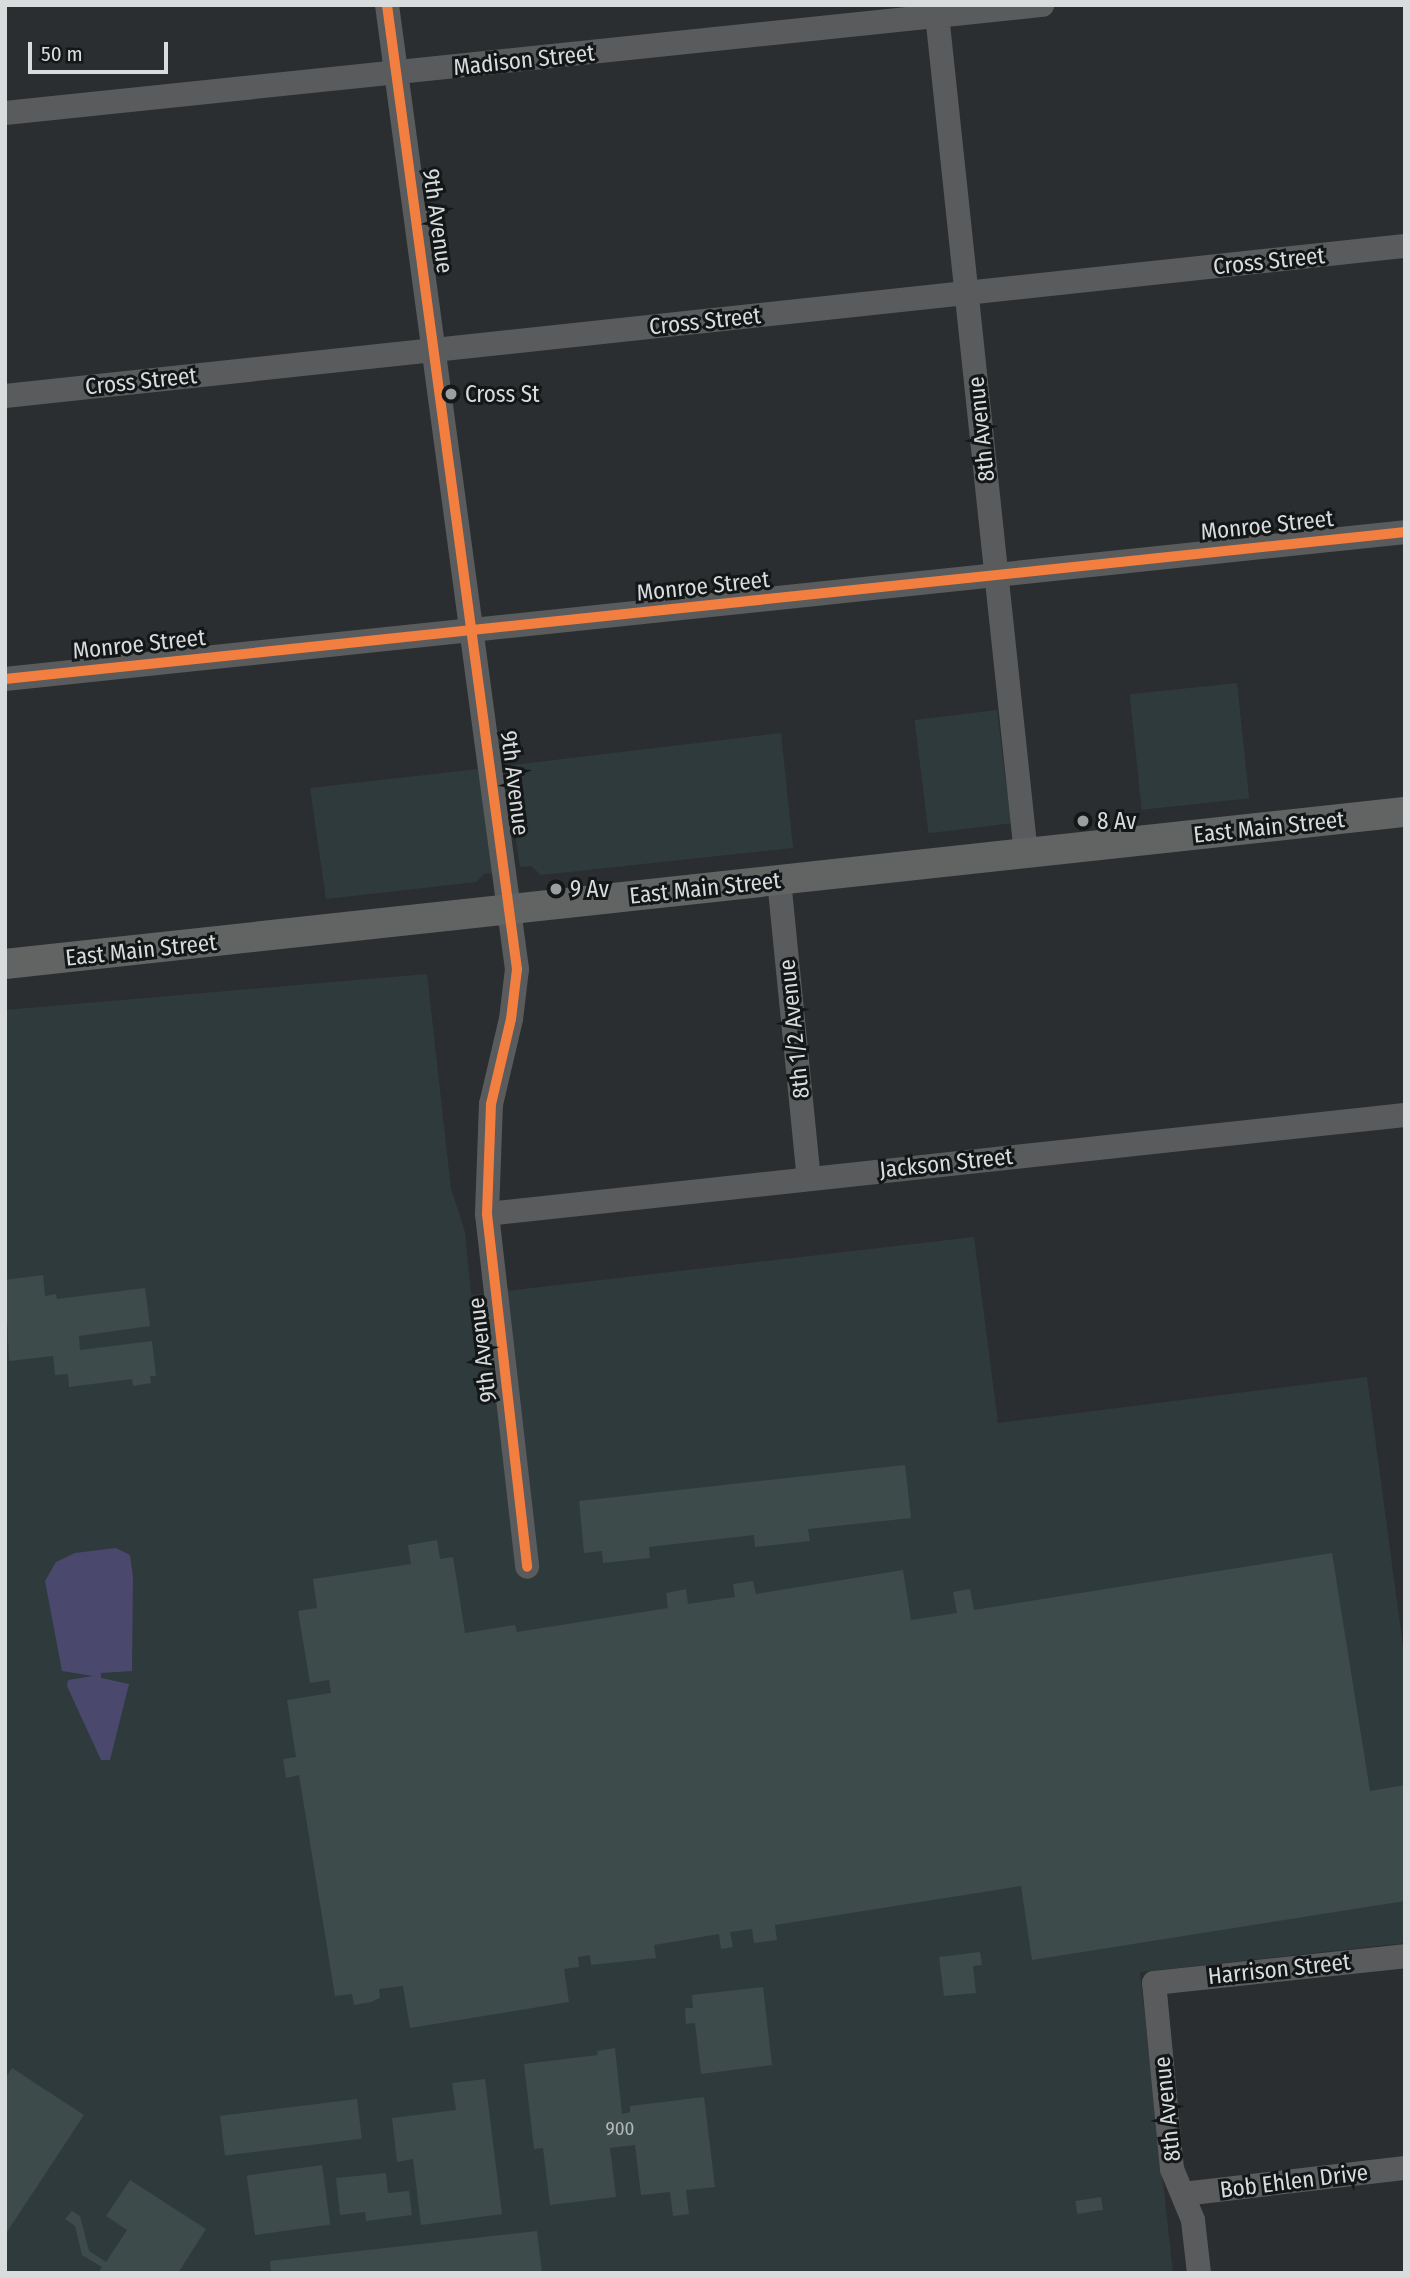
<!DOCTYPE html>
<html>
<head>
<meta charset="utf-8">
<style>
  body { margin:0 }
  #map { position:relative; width:1410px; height:2278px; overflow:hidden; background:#2b2e30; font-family:"Fira Sans Condensed",sans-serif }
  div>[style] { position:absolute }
  .built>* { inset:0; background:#2f3a3d; transform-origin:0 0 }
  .water>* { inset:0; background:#4a486c }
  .building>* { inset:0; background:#3d4b4b; transform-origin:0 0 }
  .minor>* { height:24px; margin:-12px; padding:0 12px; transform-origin:12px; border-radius:12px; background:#5a5b5c }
  .major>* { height:30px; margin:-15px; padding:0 15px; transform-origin:15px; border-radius:15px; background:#626464 }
  .cycleway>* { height:10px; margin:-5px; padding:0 5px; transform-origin:5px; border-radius:5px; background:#f27e40 }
  .dots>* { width:19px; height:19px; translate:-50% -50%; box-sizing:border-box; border:4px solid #141717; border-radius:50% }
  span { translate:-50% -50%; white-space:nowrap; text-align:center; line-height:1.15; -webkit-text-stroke:6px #141717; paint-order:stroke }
  .number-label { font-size:19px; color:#b2b8b8 }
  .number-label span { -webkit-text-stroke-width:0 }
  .street-label { font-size:23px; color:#d9dcdd }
  .poi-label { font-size:23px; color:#d9dcdd }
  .left { translate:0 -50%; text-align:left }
  .frame { position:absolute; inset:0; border:7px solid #d9dcdd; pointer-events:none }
  .scale { position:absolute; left:28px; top:42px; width:140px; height:32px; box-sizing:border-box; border:4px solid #d9dcdd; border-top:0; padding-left:9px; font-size:21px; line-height:24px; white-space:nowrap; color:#d9dcdd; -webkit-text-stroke:5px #141717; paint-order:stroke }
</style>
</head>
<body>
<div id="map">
  <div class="built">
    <i style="left:1237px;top:683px;width:116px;height:108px;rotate:84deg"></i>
    <i style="left:997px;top:710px;width:114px;height:83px;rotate:83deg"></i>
    <i style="clip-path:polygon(781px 733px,793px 848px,541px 875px,531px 866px,520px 867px,504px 766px)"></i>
    <i style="clip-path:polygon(478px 769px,493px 873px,484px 874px,476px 882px,326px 899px,310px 788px)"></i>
    <i style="clip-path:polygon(427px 974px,451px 1189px,465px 1232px,471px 1295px,974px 1237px,998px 1423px,1367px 1377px,1405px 1662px,1405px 1943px,1140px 1972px,1173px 2273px,5px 2273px,5px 1010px)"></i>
  </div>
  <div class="water">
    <i style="clip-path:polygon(116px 1548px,130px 1555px,133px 1577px,132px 1671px,101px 1673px,101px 1678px,129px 1684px,110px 1760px,101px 1760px,67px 1686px,68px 1680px,93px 1676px,62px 1671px,45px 1581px,56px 1562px,75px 1553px)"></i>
  </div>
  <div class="building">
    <i style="clip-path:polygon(43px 1275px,45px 1296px,56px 1294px,57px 1299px,145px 1288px,150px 1326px,79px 1336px,80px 1350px,152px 1341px,156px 1376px,150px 1376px,151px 1383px,133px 1386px,132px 1379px,69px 1387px,68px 1374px,55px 1375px,53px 1356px,9px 1361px,5px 1280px)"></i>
    <i style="clip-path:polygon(905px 1465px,911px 1518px,808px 1529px,810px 1541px,755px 1547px,754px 1535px,649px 1547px,650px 1558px,603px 1563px,602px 1551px,584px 1553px,579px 1501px)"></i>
    <i style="clip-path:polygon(437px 1540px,440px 1559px,453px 1557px,465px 1633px,515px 1625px,517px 1632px,668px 1608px,666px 1593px,686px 1589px,688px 1604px,735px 1597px,733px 1584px,753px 1581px,756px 1594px,903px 1570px,911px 1620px,957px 1613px,953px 1592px,970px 1589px,974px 1610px,1332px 1553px,1370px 1791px,1405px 1785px,1405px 1901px,1032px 1960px,1021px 1886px,775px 1925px,777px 1940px,754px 1943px,752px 1929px,730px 1932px,733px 1947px,721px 1949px,719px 1934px,654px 1945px,656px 1958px,591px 1965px,590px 1955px,578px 1957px,579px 1967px,564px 1969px,569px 2002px,410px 2028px,403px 1986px,379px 1989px,380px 1998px,371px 2002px,354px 2005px,352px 1994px,335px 1996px,299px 1775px,286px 1778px,283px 1759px,296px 1757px,287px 1700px,331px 1693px,329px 1680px,310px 1683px,298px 1611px,317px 1608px,313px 1579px,411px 1564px,408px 1545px)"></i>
    <i style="clip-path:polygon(980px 1952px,982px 1965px,973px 1966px,976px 1993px,944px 1996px,939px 1957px)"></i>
    <i style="clip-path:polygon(763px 1987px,772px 2065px,701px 2074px,695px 2023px,686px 2024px,685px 2008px,693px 2008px,692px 1995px)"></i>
    <i style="clip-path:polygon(615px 2048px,622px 2114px,630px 2112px,630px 2106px,704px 2097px,715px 2187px,686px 2190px,689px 2214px,673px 2216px,670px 2192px,641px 2195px,635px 2145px,610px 2148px,616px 2197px,550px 2205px,543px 2148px,534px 2149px,524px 2064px,598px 2055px,597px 2051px)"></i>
    <i style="clip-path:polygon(12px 2068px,84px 2115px,5px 2235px,5px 2079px)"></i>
    <i style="clip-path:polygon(485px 2079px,502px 2214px,421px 2225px,413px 2159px,397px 2162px,392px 2118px,456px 2110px,452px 2083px)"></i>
    <i style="left:357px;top:2099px;width:40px;height:138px;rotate:83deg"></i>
    <i style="left:322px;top:2165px;width:60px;height:76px;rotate:82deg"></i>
    <i style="clip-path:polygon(386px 2173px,388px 2193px,409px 2191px,412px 2215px,366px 2221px,365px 2212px,340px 2215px,336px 2178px)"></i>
    <i style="clip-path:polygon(130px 2180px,206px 2229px,178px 2273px,98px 2273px,102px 2267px,82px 2255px,75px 2226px,65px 2219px,72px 2211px,80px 2216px,89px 2251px,106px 2262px,127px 2230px,106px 2216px)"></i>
    <i style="left:1101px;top:2197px;width:13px;height:26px;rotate:81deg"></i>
    <i style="clip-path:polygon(537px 2231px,542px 2273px,271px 2273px,270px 2261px)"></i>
  </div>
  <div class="minor">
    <i style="left:387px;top:5px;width:973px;rotate:82.32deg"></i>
    <i style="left:517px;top:969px;width:50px;rotate:96.8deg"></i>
    <i style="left:511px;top:1019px;width:87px;rotate:103.2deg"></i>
    <i style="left:491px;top:1104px;width:110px;rotate:92.1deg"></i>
    <i style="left:487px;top:1214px;width:355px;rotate:83.5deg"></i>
    <i style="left:936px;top:5px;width:854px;rotate:83.95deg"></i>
    <i style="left:5px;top:113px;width:1043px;rotate:-5.95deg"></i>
    <i style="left:5px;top:396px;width:1408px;rotate:-6.12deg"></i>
    <i style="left:5px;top:679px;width:1408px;rotate:-5.99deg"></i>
    <i style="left:779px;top:880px;width:300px;rotate:84.3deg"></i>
    <i style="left:487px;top:1214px;width:923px;rotate:-6.16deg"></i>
    <i style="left:1183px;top:2194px;width:224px;rotate:-6.7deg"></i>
    <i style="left:1199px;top:2273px;width:53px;rotate:-96.5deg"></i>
    <i style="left:1193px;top:2220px;width:55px;rotate:-112.4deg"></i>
    <i style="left:1172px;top:2169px;width:187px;rotate:-95.5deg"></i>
    <i style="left:1154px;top:1983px;width:252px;rotate:-6.1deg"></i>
  </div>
  <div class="major">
    <i style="left:5px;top:964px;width:1408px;rotate:-6.2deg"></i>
  </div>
  <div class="cycleway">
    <i style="left:387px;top:5px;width:973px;rotate:82.32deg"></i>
    <i style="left:517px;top:969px;width:50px;rotate:96.8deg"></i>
    <i style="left:511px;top:1019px;width:87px;rotate:103.2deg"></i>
    <i style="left:491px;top:1104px;width:110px;rotate:92.1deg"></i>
    <i style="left:487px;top:1214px;width:355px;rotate:83.5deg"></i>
    <i style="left:5px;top:679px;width:1408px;rotate:-5.99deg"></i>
  </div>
  <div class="dots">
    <i style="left:451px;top:394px;background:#9c9fa0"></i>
    <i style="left:1083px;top:821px;background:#9c9fa0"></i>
    <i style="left:556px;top:889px;background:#9c9fa0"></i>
  </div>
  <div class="number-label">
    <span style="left:620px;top:2129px">900</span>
  </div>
  <div class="street-label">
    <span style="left:524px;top:60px;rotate:-6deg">Madison Street</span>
    <span style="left:438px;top:221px;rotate:82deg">9th Avenue</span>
    <span style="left:1269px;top:261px;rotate:-6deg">Cross Street</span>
    <span style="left:705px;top:321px;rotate:-6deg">Cross Street</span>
    <span style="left:141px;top:381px;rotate:-6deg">Cross Street</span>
    <span style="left:981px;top:429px;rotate:-96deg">8th Avenue</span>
    <span style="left:1267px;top:525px;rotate:-6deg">Monroe Street</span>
    <span style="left:703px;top:586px;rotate:-6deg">Monroe Street</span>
    <span style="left:139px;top:644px;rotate:-6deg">Monroe Street</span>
    <span style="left:515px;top:783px;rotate:83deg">9th Avenue</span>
    <span style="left:1269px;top:827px;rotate:-6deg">East Main Street</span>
    <span style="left:705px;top:888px;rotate:-6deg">East Main Street</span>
    <span style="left:141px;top:950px;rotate:-6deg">East Main Street</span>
    <span style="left:794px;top:1029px;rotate:-96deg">8th 1/2 Avenue</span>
    <span style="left:946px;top:1163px;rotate:-6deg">Jackson Street</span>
    <span style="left:482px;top:1350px;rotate:-97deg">9th Avenue</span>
    <span style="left:1279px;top:1969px;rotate:-6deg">Harrison Street</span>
    <span style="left:1167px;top:2109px;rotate:-96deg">8th Avenue</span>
    <span style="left:1294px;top:2181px;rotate:-7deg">Bob Ehlen Drive</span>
  </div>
  <div class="poi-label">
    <span class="left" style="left:465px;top:394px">Cross St</span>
    <span class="left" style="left:1097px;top:821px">8 Av</span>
    <span class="left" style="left:570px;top:889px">9 Av</span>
  </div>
  <div class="frame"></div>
  <div class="scale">50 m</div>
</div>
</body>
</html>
